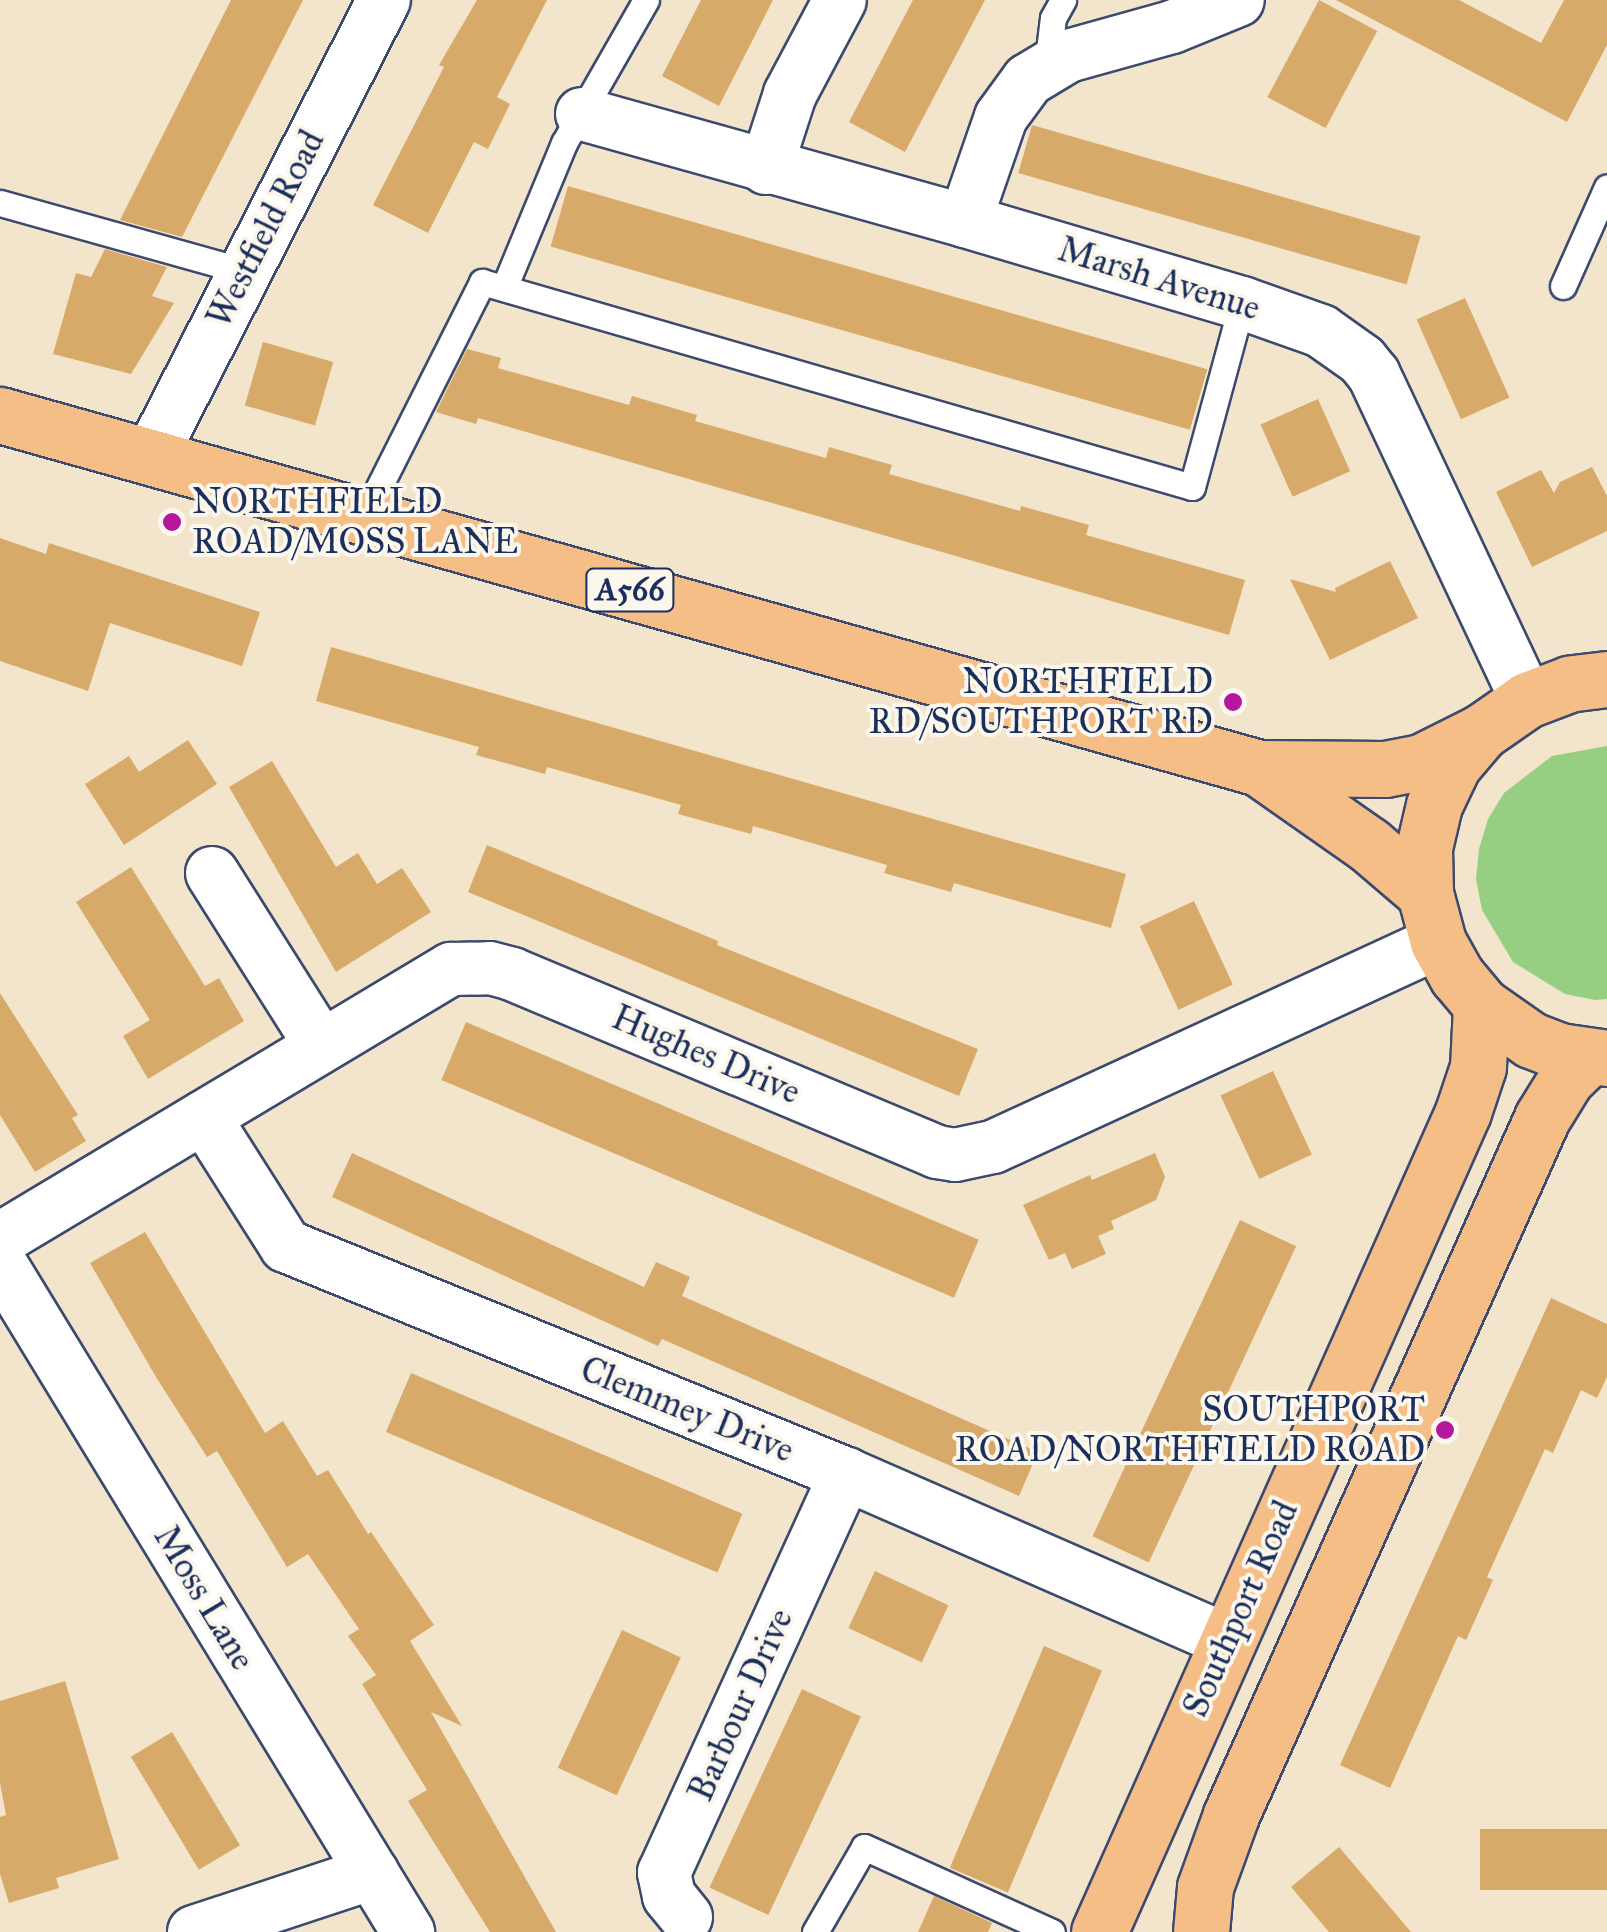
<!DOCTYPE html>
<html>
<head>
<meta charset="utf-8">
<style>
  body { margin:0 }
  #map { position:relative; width:1607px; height:1932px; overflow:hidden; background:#f2e5cb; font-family:"IM FELL Great Primer",serif }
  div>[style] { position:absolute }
  .green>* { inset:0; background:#96cf82 }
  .building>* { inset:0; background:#d8aa69; transform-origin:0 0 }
  .roads { filter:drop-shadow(2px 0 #3b4a6e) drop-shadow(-2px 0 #3b4a6e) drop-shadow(0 2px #3b4a6e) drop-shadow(0 -2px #3b4a6e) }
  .lane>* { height:25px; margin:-12.5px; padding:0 12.5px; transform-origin:12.5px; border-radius:12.5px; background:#fff }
  .street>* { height:52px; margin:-26px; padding:0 26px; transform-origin:26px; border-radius:26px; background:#fff }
  .primary>* { height:55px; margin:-27.5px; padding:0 27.5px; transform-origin:27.5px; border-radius:27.5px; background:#f6be87 }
  .dots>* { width:28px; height:28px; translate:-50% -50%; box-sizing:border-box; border:5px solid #fbf7ec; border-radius:50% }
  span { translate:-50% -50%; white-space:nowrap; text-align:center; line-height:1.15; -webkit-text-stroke:8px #fbf7ec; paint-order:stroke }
  .shield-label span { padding:2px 8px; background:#fbf7ec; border:2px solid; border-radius:8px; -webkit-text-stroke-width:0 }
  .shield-label { font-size:32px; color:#1b2f5e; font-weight:700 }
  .street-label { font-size:35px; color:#1b2f5e }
  .poi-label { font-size:35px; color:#1b2f5e }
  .left { translate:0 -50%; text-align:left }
  .right { translate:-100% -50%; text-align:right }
</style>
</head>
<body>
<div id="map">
  <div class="green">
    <i style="clip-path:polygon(1607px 746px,1607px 999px,1595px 1000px,1565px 994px,1513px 962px,1482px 910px,1476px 879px,1479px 849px,1488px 819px,1504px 793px,1552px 756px)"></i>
  </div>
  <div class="building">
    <i style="clip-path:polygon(231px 0,303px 0,182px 237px,120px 220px)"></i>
    <i style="clip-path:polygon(477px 0,547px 0,497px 97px,510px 104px,488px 149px,474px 142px,428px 233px,373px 205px,444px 67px,439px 65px)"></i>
    <i style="clip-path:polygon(701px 0,773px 0,719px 106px,662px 76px)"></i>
    <i style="clip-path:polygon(913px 0,985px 0,905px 152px,849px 122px)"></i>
    <i style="left:1319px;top:0;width:66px;height:110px;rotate:28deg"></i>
    <i style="clip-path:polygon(1336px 0,1459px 0,1541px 43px,1564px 0,1607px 0,1607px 45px,1567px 122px)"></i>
    <i style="left:1032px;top:125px;width:404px;height:50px;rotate:16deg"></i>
    <i style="left:568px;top:186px;width:665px;height:63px;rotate:16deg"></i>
    <i style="clip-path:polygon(105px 249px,167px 267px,152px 296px,174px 303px,131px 374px,53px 354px,76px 273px,91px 277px)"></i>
    <i style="left:1465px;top:298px;width:109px;height:53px;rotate:66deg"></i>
    <i style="left:263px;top:342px;width:73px;height:66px;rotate:16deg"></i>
    <i style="clip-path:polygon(467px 349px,501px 358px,498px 368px,629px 405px,632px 396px,697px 415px,695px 421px,826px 458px,829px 447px,892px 465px,889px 474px,1020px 511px,1021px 506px,1089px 525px,1086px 535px,1245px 580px,1229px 635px,478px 418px,476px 424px,436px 412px)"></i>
    <i style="left:1318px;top:399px;width:79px;height:63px;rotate:66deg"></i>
    <i style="clip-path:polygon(1592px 467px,1607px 496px,1607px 531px,1532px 567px,1496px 492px,1541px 470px,1554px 493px,1560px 482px)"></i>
    <i style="clip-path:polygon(0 538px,46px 554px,49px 543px,260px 612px,242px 666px,110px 623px,88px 691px,0 661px)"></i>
    <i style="clip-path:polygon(1390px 561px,1418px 618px,1330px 660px,1290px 579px,1336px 592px,1335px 588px)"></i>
    <i style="clip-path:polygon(331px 647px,1126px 874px,1111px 928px,954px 883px,951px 892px,884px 873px,887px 865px,753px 826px,751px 834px,678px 814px,681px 805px,547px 767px,545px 774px,476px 755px,479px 747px,316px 701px)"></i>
    <i style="clip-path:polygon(188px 740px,217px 784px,124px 845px,85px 784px,129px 756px,139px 772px)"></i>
    <i style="clip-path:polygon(272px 761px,336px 867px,358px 853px,377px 884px,402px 868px,431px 912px,336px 972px,229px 787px)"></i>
    <i style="clip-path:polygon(487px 845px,718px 941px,717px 945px,978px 1049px,959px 1096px,468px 892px)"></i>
    <i style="clip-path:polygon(131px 867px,205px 986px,219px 978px,244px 1021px,148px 1079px,123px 1036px,150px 1020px,76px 902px)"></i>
    <i style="left:1194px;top:901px;width:92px;height:60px;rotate:65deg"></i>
    <i style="clip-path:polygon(0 993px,78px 1115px,72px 1118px,86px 1141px,35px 1172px,0 1115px)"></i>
    <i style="left:466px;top:1022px;width:557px;height:63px;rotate:23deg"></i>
    <i style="left:1273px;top:1071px;width:92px;height:58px;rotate:65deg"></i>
    <i style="clip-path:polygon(352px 1153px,644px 1287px,656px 1262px,690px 1277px,682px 1296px,1038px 1452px,1019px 1496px,662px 1339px,658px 1346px,332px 1197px)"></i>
    <i style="clip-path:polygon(1155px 1153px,1165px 1177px,1156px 1200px,1111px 1221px,1114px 1229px,1098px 1236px,1106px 1254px,1072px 1269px,1065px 1253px,1049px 1260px,1023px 1205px,1090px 1175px,1092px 1180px)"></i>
    <i style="left:1240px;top:1220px;width:62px;height:349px;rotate:25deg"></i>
    <i style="clip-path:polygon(145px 1232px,265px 1433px,283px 1421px,317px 1476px,328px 1470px,368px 1534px,371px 1532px,434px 1625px,410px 1641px,462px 1726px,431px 1712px,556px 1932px,490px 1932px,408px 1801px,427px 1790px,362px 1684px,376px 1675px,348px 1636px,359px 1629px,308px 1554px,287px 1567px,217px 1451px,207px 1457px,156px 1377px,90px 1263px)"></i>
    <i style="clip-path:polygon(1551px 1298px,1607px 1324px,1607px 1377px,1597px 1398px,1581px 1390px,1553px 1453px,1545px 1449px,1487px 1577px,1493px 1580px,1466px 1640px,1458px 1636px,1390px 1788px,1340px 1765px)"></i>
    <i style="left:411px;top:1373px;width:360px;height:64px;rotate:23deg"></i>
    <i style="left:875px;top:1571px;width:81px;height:63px;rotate:25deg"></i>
    <i style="left:622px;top:1630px;width:65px;height:152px;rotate:25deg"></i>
    <i style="left:1044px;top:1646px;width:63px;height:241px;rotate:23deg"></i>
    <i style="clip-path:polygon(65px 1681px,119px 1859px,56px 1878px,59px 1888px,9px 1903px,0 1874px,0 1817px,6px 1815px,0 1783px,0 1701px)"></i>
    <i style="left:802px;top:1689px;width:65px;height:219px;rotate:25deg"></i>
    <i style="left:172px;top:1732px;width:132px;height:48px;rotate:59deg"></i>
    <i style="left:1607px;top:1829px;width:61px;height:127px;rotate:90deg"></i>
    <i style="clip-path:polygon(1339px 1847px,1411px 1932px,1329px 1932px,1291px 1887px)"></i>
    <i style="clip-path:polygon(934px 1896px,992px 1923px,988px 1932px,918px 1932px)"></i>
  </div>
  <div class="roads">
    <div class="lane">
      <i style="left:1047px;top:66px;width:48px;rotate:-82.9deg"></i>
      <i style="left:1053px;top:18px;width:21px;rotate:-61deg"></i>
      <i style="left:0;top:203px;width:252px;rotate:15.6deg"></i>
      <i style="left:1563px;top:286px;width:108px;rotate:-66deg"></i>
      <i style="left:504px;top:288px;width:157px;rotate:-67.5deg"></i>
      <i style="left:564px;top:143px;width:165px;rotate:-60.2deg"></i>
      <i style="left:365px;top:515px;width:261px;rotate:-63.3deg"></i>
      <i style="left:482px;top:282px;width:739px;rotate:16.11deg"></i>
      <i style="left:1192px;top:487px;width:191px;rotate:-74.8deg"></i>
      <i style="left:815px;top:1932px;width:98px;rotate:-60deg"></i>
      <i style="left:864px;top:1847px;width:206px;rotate:24.3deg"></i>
    </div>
    <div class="street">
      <i style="left:582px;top:114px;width:398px;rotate:15.6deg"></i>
      <i style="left:965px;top:221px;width:289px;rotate:16.5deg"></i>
      <i style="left:1242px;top:303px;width:84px;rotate:19.5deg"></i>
      <i style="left:1321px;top:331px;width:50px;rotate:35.3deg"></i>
      <i style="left:1362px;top:360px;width:19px;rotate:51deg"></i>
      <i style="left:1374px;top:375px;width:359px;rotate:64.8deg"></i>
      <i style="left:766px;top:168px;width:78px;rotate:-72deg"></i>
      <i style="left:790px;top:94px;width:106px;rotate:-62deg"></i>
      <i style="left:965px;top:221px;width:110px;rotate:-70.9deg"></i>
      <i style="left:1001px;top:117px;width:46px;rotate:-53.9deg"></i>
      <i style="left:1028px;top:80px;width:47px;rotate:-31deg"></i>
      <i style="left:1068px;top:56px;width:108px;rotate:-15.6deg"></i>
      <i style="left:1172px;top:27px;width:71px;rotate:-22.2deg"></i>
      <i style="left:150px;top:458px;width:514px;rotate:-62.94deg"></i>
      <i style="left:212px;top:873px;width:202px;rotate:57.7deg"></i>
      <i style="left:204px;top:1117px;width:153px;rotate:57.6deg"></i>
      <i style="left:286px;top:1246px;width:605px;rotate:22.15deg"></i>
      <i style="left:846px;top:1474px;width:415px;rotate:23.6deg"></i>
      <i style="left:0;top:1239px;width:526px;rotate:-30.91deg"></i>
      <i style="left:451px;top:969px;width:39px;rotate:-1deg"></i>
      <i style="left:490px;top:968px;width:23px;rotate:15deg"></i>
      <i style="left:512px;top:974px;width:461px;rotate:22.7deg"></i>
      <i style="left:937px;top:1152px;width:18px;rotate:9deg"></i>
      <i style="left:955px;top:1155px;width:39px;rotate:-12deg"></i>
      <i style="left:993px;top:1147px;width:490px;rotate:-24.7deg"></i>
      <i style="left:0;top:1263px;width:784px;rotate:58.62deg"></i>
      <i style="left:686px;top:1917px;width:27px;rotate:-129deg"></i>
      <i style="left:669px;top:1896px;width:24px;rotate:-102deg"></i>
      <i style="left:664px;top:1873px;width:439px;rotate:-65.5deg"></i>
      <i style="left:194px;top:1932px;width:188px;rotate:-18.3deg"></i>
    </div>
    <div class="primary">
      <i style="left:0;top:415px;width:1308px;rotate:15.66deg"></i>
      <i style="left:1259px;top:768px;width:126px;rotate:0.5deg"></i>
      <i style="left:1385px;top:769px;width:37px;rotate:-11deg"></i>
      <i style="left:1421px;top:762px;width:67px;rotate:-26.6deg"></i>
      <i style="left:1607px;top:679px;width:38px;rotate:173deg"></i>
      <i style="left:1569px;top:684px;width:45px;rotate:159.1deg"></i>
      <i style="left:1527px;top:700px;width:56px;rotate:145.2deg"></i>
      <i style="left:1481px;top:732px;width:43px;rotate:130.3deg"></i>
      <i style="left:1453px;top:765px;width:44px;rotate:115.4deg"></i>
      <i style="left:1434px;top:805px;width:44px;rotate:103.1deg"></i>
      <i style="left:1424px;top:848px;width:45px;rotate:88.7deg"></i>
      <i style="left:1425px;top:893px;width:51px;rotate:75.1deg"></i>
      <i style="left:1438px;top:942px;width:39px;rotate:61deg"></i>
      <i style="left:1457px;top:976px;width:38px;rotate:50deg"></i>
      <i style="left:1481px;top:1005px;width:61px;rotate:35deg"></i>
      <i style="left:1531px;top:1040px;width:30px;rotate:21deg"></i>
      <i style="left:1559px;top:1051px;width:49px;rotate:8.3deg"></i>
      <i style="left:1259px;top:768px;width:134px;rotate:35deg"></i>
      <i style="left:1369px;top:845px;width:74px;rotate:40.6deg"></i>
      <i style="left:1099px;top:1932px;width:897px;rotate:-66.06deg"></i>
      <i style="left:1463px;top:1112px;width:47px;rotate:-71.6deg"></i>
      <i style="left:1478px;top:1067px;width:62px;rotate:-87.2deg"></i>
      <i style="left:1201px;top:1932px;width:45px;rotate:-84.9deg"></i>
      <i style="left:1205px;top:1887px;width:77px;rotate:-70.1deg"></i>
      <i style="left:1231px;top:1815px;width:763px;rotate:-65.95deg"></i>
      <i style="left:1542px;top:1118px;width:46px;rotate:-58.4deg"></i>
      <i style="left:1566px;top:1079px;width:32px;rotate:-44deg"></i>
    </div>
  </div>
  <div class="dots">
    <i style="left:172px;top:522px;background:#b5179e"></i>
    <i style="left:1233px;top:702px;background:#b5179e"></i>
    <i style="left:1445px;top:1430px;background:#b5179e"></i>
  </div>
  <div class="shield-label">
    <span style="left:630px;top:590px">A566</span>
  </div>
  <div class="street-label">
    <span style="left:266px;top:229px;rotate:-63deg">Westfield Road</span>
    <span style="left:1159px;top:279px;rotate:17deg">Marsh Avenue</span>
    <span style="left:706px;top:1055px;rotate:23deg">Hughes Drive</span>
    <span style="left:687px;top:1410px;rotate:22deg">Clemmey Drive</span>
    <span style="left:204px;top:1598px;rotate:59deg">Moss Lane</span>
    <span style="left:1241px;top:1609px;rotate:-66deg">Southport Road</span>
    <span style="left:741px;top:1705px;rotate:-66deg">Barbour Drive</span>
  </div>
  <div class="poi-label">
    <span class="left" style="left:192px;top:522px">NORTHFIELD<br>ROAD/MOSS LANE</span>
    <span class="right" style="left:1213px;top:702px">NORTHFIELD<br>RD/SOUTHPORT RD</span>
    <span class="right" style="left:1425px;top:1430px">SOUTHPORT<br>ROAD/NORTHFIELD ROAD</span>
  </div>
</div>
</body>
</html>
